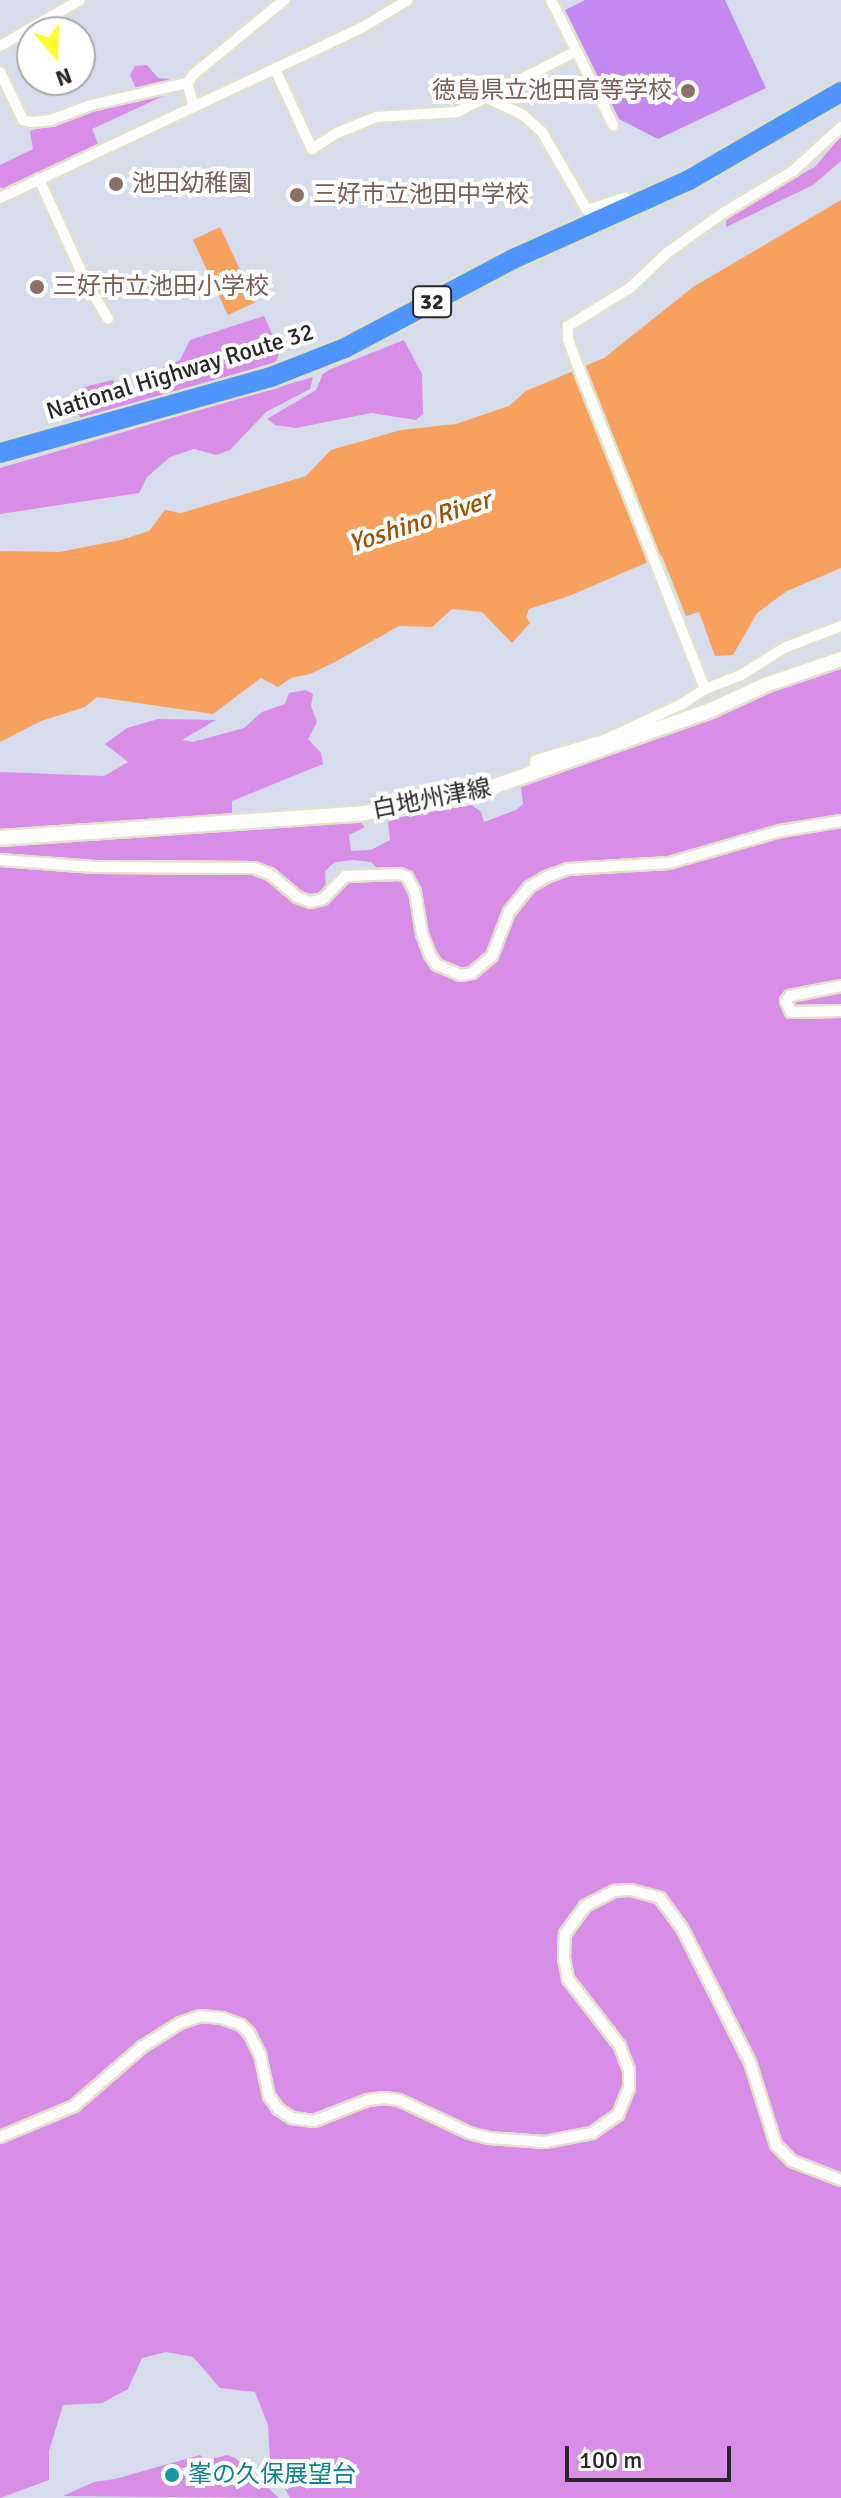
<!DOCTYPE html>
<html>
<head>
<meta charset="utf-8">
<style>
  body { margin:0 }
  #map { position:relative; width:841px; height:2498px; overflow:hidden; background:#d6dceb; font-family:Signika,"Noto Sans JP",sans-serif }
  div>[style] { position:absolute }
  .green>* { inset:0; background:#d88de7 }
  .pitch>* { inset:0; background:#c588f0 }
  .water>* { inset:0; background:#f8a15f; transform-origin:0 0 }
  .roads { filter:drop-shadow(2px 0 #e2e1cc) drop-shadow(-2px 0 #e2e1cc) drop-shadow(0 2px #e2e1cc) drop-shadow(0 -2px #e2e1cc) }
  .street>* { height:10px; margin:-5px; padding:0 5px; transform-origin:5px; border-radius:5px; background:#fff }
  .secondary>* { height:14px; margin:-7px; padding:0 7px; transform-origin:7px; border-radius:7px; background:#fff }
  .highway>* { height:20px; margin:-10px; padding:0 10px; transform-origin:10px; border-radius:10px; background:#4e95ff }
  .dots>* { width:22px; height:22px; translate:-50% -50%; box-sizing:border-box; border:4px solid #fff; border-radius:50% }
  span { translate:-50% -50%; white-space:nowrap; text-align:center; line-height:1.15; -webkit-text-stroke:8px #fff; paint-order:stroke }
  .shield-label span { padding:2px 6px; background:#fff; border:2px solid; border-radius:6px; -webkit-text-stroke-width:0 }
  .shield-label { font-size:22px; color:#272727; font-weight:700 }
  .education-label { font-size:24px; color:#785e54 }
  .right { translate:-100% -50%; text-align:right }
  .left { translate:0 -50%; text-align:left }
  .street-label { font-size:24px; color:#272727 }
  .culture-label { font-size:24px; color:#0d838f }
  .water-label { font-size:26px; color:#9f5203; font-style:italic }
  .north { position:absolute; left:16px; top:16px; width:80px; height:80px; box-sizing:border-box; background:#fff; border:2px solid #a9a9a9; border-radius:50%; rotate:160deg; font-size:22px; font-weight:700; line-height:32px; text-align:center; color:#272727 }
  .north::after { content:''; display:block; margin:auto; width:28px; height:36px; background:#fffb30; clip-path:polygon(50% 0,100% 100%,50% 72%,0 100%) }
  .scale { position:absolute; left:565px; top:2446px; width:166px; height:36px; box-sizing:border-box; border:4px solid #272727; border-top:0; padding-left:10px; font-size:24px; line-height:28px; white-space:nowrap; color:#272727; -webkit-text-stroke:6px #fff; paint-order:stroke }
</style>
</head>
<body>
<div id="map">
  <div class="green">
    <i style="clip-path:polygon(147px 65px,158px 78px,180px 80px,170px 93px,92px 129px,99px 146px,3px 189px,0 187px,0 165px,33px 149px,30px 131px,124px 102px,136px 89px,130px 75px,135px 66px)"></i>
    <i style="clip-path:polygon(841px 136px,841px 161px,813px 185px,726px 227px,726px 218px,744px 205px,815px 167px)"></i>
    <i style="clip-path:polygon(264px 316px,280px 351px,276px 362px,82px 419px,73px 409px,71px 393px,88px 386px,113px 380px,121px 400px,178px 383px,148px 375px,180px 360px,190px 340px)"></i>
    <i style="clip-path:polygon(404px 340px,422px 374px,423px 414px,416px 420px,371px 413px,296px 428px,275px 425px,267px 419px,316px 390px,323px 374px,331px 369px)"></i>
    <i style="clip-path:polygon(313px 377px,310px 389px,266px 412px,230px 450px,216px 455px,194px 449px,170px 457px,147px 477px,139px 493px,0 514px,0 468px)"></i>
    <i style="clip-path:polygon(evenodd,841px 669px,841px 2498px,290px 2498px,270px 2460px,268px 2425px,255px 2392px,220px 2388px,193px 2357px,166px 2352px,142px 2358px,128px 2389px,102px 2403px,63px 2405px,49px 2451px,49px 2480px,0 2498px,0 772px,104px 776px,128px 762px,105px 744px,127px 728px,158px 719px,216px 720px,182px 740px,193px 742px,244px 728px,262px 712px,285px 704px,289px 693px,306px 690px,313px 694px,311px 706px,317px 722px,308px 739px,321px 753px,323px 764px,232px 801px,232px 828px,361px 823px,365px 827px,349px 835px,351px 851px,371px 850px,390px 840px,388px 822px,395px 818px,472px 805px,481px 812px,484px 822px,516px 810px,523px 804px,521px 787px,702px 722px,776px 689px,841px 669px,353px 860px,371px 862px,378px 869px,406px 872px,407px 885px,398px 878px,349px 881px,342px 883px,327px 903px,317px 907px,303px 905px,298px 894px,321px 893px,326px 889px,325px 871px,335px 862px,353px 860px)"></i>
    <i style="clip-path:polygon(200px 2455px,207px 2460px,227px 2455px,235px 2458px,279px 2498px,63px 2496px,94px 2482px,115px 2479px)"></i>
  </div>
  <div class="pitch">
    <i style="clip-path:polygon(585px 0,725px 0,766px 88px,658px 139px,619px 119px,565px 10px)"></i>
  </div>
  <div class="water">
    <i style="clip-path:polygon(841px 200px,841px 568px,787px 591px,757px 613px,733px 655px,715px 656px,699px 612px,686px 616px,662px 556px,569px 596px,529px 609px,526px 617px,530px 623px,512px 643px,482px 612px,452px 609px,432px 627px,399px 626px,335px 662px,310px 674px,291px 678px,278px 687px,261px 678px,213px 714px,97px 697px,85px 707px,41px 721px,0 742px,0 551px,59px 552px,121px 540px,149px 531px,165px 510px,181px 513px,306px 476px,331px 450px,401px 430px,456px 424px,509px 406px,526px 391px,604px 358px,693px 287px)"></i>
    <i style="left:220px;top:227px;width:83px;height:30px;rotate:65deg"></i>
  </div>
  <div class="roads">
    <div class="street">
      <i style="left:551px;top:0;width:140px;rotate:63.6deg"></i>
      <i style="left:0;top:46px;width:92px;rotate:-29.9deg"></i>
      <i style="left:275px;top:69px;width:88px;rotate:65.2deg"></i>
      <i style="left:312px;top:149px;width:30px;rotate:-33deg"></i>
      <i style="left:337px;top:133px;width:42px;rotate:-22.3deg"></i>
      <i style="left:376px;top:117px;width:81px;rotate:-3.5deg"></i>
      <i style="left:457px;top:112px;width:134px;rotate:-27.1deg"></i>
      <i style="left:0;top:72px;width:53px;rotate:64.4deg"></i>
      <i style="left:23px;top:120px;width:9px;rotate:13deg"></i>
      <i style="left:32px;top:122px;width:19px;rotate:-6deg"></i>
      <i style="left:51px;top:120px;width:43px;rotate:-20.6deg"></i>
      <i style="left:91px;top:105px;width:98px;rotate:-12.9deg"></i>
      <i style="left:487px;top:98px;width:40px;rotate:25deg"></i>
      <i style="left:523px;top:115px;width:25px;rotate:42deg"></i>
      <i style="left:542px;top:132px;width:90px;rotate:60deg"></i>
      <i style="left:587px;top:210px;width:40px;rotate:-18deg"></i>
      <i style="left:625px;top:198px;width:9px;rotate:58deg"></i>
      <i style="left:194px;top:107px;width:25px;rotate:-106deg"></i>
      <i style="left:187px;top:83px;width:11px;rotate:-52deg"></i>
      <i style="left:194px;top:74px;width:117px;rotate:-39.4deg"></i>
      <i style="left:39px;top:179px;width:111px;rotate:65.5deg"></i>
      <i style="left:85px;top:280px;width:45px;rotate:59.5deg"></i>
      <i style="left:0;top:198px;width:401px;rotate:-25.2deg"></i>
      <i style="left:363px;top:27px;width:52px;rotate:-31deg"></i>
      <i style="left:705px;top:689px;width:39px;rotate:-21deg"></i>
      <i style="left:741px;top:675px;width:51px;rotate:-32.1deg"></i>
      <i style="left:784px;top:648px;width:61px;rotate:-21.1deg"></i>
      <i style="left:533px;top:775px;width:15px;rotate:-79deg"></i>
      <i style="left:536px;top:760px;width:71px;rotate:-16.4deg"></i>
      <i style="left:604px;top:740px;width:86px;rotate:-24.8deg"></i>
      <i style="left:682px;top:704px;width:27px;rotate:-33deg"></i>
      <i style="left:705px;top:689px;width:349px;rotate:-111.5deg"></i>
      <i style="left:577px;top:364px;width:27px;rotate:-110deg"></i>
      <i style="left:568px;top:339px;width:13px;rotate:-90deg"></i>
      <i style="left:568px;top:326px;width:73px;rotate:-31.5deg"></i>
      <i style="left:630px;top:288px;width:51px;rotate:-43.4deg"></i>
      <i style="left:667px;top:253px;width:69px;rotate:-35.5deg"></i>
      <i style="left:723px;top:213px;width:82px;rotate:-31deg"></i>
      <i style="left:793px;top:171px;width:65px;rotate:-42.5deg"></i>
      <i style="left:0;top:860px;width:95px;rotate:4.2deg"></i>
      <i style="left:95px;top:867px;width:159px;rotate:0.4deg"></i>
      <i style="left:254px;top:868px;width:17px;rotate:21deg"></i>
      <i style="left:270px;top:874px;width:35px;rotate:40deg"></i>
      <i style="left:297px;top:897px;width:15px;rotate:20deg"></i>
      <i style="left:311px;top:902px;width:12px;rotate:-14deg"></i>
      <i style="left:323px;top:899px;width:32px;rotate:-46deg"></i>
      <i style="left:345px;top:876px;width:55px;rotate:-2.1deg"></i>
      <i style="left:400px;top:874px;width:8px;rotate:23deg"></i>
      <i style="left:407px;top:877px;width:17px;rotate:62deg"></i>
      <i style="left:415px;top:892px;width:43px;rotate:80.5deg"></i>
      <i style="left:422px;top:934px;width:22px;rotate:69deg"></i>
      <i style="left:430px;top:955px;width:12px;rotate:55deg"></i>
      <i style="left:437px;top:965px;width:25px;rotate:23deg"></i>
      <i style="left:460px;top:975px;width:12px;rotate:-9deg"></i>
      <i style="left:472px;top:973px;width:26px;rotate:-40deg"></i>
      <i style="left:492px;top:956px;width:47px;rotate:-68.9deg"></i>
      <i style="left:509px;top:912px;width:32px;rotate:-51deg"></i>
      <i style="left:529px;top:887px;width:20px;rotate:-30deg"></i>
      <i style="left:546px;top:877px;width:23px;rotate:-20deg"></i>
      <i style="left:568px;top:869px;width:101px;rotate:-3.4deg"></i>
      <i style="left:669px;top:863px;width:116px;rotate:-16.1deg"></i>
      <i style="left:780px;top:831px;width:62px;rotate:-9.3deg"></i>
      <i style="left:841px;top:986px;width:52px;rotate:168.9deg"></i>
      <i style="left:790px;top:996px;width:6px;rotate:129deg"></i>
      <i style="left:786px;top:1001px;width:12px;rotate:66deg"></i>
      <i style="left:791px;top:1012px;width:50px;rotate:-1.1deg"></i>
      <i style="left:0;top:2137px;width:80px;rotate:-22.7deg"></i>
      <i style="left:74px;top:2106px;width:90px;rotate:-40.9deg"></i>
      <i style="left:142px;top:2047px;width:45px;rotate:-32.3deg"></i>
      <i style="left:180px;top:2023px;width:21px;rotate:-19deg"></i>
      <i style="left:200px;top:2016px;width:22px;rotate:5deg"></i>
      <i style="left:222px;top:2018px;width:20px;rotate:20deg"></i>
      <i style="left:241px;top:2025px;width:11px;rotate:45deg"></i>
      <i style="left:249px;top:2033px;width:25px;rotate:63deg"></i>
      <i style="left:260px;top:2055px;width:42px;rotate:77.6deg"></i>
      <i style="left:269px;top:2096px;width:16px;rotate:55deg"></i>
      <i style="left:278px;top:2109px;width:17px;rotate:33deg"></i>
      <i style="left:292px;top:2118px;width:22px;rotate:8deg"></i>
      <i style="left:314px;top:2121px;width:58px;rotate:-21.3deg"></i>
      <i style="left:368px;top:2100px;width:17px;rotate:-7deg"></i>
      <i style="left:385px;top:2098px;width:14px;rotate:8deg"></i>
      <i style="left:399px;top:2100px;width:77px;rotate:25.2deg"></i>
      <i style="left:469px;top:2133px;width:21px;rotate:14deg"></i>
      <i style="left:489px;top:2138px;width:56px;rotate:4.1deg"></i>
      <i style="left:545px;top:2142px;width:48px;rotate:-10.8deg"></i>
      <i style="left:592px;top:2133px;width:32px;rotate:-35deg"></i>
      <i style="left:618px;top:2115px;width:29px;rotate:-68deg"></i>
      <i style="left:629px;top:2088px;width:18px;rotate:-90deg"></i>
      <i style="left:629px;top:2070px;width:26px;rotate:-111deg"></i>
      <i style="left:620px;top:2046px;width:85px;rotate:-127.8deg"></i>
      <i style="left:568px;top:1979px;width:20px;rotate:-101deg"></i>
      <i style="left:564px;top:1959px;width:25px;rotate:-88deg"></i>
      <i style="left:565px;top:1934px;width:34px;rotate:-54deg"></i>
      <i style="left:585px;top:1906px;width:34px;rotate:-27deg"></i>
      <i style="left:615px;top:1891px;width:16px;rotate:-4deg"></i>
      <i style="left:631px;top:1890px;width:30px;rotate:15deg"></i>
      <i style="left:660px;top:1898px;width:39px;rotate:54deg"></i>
      <i style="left:683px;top:1930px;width:148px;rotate:63.1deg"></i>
      <i style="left:750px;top:2062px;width:87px;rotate:72.6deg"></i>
      <i style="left:776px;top:2145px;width:23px;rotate:45deg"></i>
      <i style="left:792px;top:2161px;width:53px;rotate:21.2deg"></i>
    </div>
    <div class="secondary">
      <i style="left:0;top:838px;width:365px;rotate:-3.9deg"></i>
      <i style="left:364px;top:813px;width:104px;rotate:-9.4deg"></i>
      <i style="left:467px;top:796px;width:259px;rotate:-19.4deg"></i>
      <i style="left:711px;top:710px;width:60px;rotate:-24.8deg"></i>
      <i style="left:765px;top:685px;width:80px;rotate:-18.9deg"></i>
    </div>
    <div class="highway">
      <i style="left:0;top:453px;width:281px;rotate:-15.7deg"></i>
      <i style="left:271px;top:377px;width:79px;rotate:-21.4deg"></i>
      <i style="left:345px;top:348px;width:190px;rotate:-27.9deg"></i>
      <i style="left:513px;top:259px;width:193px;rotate:-24.2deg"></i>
      <i style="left:689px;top:180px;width:176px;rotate:-30.1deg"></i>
    </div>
  </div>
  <div class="dots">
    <i style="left:688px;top:91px;background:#8d6e63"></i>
    <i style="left:116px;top:184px;background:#8d6e63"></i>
    <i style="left:297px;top:195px;background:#8d6e63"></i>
    <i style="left:37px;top:287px;background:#8d6e63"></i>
    <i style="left:172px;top:2475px;background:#0f9aa8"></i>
  </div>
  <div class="shield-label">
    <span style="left:432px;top:302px">32</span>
  </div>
  <div class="education-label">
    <span class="right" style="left:672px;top:91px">徳島県立池田高等学校</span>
    <span class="left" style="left:132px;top:184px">池田幼稚園</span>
    <span class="left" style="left:313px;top:195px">三好市立池田中学校</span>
    <span class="left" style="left:53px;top:287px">三好市立池田小学校</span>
  </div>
  <div class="street-label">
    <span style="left:180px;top:372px;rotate:-17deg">National Highway Route 32</span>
    <span style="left:432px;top:799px;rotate:-11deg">白地州津線</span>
  </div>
  <div class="culture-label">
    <span class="left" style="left:188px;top:2475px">峯の久保展望台</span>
  </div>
  <div class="water-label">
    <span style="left:420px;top:523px;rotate:-18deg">Yoshino River</span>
  </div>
  <div class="north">N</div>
  <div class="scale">100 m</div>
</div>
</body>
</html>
